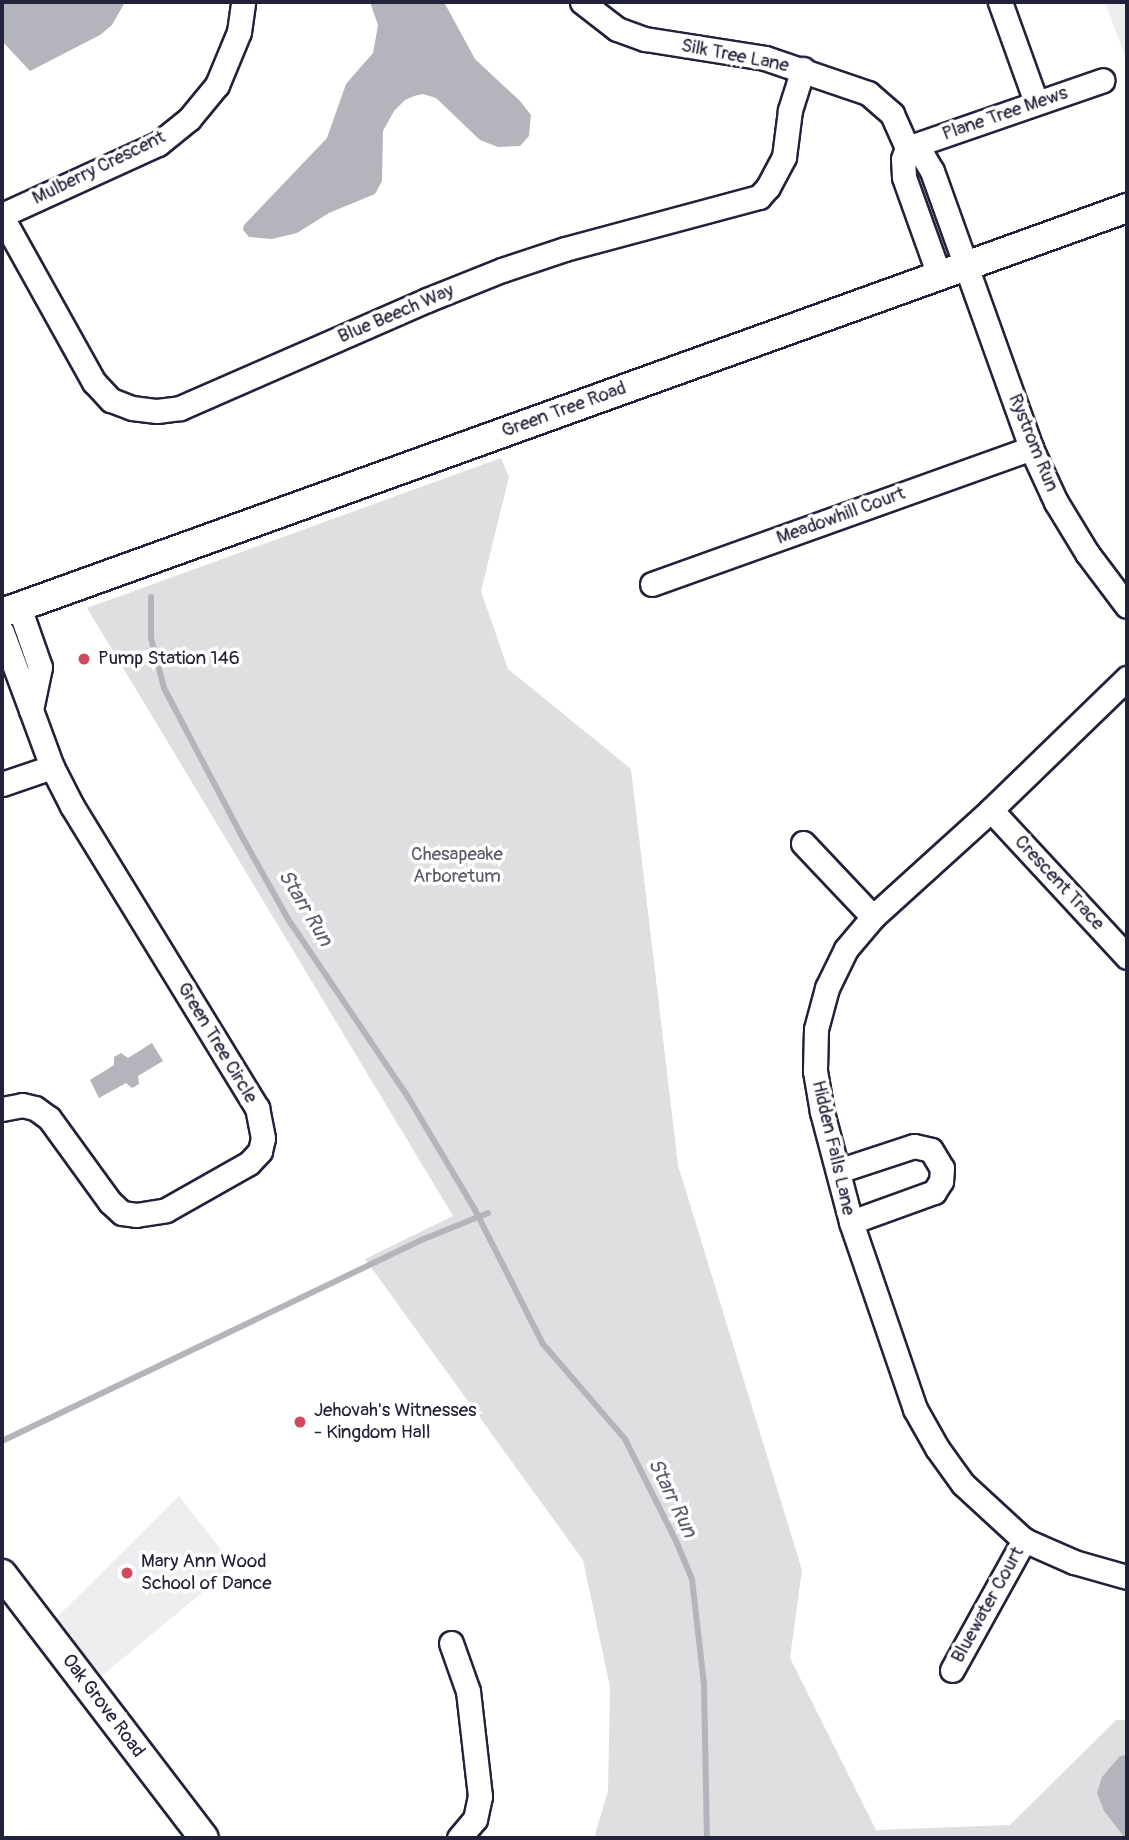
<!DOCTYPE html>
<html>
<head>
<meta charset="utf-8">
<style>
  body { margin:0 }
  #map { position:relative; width:1129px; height:1840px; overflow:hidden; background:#fff; font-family:Pangolin,sans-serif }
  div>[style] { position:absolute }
  .built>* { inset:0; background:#eeeef1 }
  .green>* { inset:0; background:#dfdfe2 }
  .water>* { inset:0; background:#b4b4bc }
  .stream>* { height:6px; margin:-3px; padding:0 3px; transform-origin:3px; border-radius:3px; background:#b4b4bc }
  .roads { filter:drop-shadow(2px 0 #22223b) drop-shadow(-2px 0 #22223b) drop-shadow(0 2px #22223b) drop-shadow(0 -2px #22223b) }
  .minor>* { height:23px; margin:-11.5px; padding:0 11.5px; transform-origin:11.5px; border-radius:11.5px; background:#fff }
  .tertiary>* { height:28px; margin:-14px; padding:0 14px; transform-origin:14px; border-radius:14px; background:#fff }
  .dots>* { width:19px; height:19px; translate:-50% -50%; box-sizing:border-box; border:4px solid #fff; border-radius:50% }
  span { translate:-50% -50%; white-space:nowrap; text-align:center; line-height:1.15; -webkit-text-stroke:7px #fff; paint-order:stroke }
  .street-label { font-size:19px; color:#22223b }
  .poi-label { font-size:19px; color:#22223b }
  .left { translate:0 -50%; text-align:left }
  .park-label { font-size:19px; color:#5b5b6d }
  .water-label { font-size:21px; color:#5c5c6f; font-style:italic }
  .frame { position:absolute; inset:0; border:4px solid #22223b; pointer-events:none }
</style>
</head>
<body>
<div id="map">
  <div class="built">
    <i style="clip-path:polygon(1105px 2px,1127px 2px,1127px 62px)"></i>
    <i style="clip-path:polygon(179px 1496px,234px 1566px,97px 1680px,52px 1622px)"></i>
  </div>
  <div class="green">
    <i style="clip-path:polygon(501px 458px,509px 477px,481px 591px,508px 669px,631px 769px,678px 1165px,802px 1570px,790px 1658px,876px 1830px,1010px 1825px,1116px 1720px,1127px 1720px,1127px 1838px,594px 1838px,608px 1791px,610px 1687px,583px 1560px,365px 1259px,453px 1216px,87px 608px)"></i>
  </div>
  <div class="water">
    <i style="clip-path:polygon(2px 2px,125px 2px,112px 25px,100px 35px,30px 71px,2px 41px)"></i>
    <i style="clip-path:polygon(370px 2px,444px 2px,475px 59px,520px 101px,531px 115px,529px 136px,520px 146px,498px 147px,480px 140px,436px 98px,423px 94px,414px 96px,405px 100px,394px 111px,383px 131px,382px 181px,375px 194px,329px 213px,297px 233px,272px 239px,249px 237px,243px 230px,244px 225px,327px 138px,346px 84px,373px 53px,378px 25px)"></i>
    <i style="clip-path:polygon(152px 1043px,163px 1061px,138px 1076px,139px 1084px,132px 1088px,126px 1083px,99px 1098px,90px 1080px,114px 1065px,114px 1057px,121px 1053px,128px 1058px)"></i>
    <i style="clip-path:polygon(1127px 1755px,1127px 1838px,1125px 1838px,1104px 1811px,1097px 1793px,1102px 1777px,1120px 1756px)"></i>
  </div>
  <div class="stream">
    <i style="left:151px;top:597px;width:41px;rotate:90deg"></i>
    <i style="left:151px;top:638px;width:52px;rotate:75.4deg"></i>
    <i style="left:164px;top:688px;width:164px;rotate:62.3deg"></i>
    <i style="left:240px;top:833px;width:98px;rotate:60.8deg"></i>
    <i style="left:288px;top:919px;width:215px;rotate:56deg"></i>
    <i style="left:408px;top:1097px;width:131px;rotate:59.3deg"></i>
    <i style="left:475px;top:1210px;width:150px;rotate:63.1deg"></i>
    <i style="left:543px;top:1344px;width:125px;rotate:49.2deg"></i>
    <i style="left:625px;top:1439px;width:114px;rotate:63.4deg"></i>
    <i style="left:676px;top:1541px;width:41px;rotate:67.2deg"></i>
    <i style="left:692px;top:1579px;width:107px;rotate:83.5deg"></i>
    <i style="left:704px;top:1685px;width:153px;rotate:88.9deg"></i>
    <i style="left:2px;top:1441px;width:468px;rotate:-25.6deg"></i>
    <i style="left:424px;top:1239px;width:69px;rotate:-22.1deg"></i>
  </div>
  <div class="roads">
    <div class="minor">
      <i style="left:582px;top:2px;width:44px;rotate:37.6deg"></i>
      <i style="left:617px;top:29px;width:30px;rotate:20deg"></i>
      <i style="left:645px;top:39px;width:121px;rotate:9deg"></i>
      <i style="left:765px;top:58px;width:109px;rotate:18.8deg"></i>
      <i style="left:868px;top:93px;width:32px;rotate:41deg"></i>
      <i style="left:892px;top:114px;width:37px;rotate:66deg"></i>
      <i style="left:907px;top:148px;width:207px;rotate:-19.1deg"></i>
      <i style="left:1000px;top:2px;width:106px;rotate:70.2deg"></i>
      <i style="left:2px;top:215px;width:171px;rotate:-24.5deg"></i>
      <i style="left:158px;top:144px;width:40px;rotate:-39deg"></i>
      <i style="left:189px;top:119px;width:44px;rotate:-50.5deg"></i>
      <i style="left:217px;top:85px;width:57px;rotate:-67.5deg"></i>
      <i style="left:239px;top:32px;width:30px;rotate:-82deg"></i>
      <i style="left:2px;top:217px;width:189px;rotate:60.9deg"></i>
      <i style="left:94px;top:382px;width:25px;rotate:47deg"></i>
      <i style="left:111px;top:400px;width:22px;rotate:21deg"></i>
      <i style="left:132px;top:408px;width:25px;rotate:7deg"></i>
      <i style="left:157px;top:411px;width:23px;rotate:-7deg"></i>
      <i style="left:180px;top:408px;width:270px;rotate:-23.6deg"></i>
      <i style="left:427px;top:300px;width:81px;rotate:-21.8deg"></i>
      <i style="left:502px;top:270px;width:66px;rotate:-18.4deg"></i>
      <i style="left:565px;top:249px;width:201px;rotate:-15deg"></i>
      <i style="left:759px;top:197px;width:13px;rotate:-48deg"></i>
      <i style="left:768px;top:187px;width:34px;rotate:-62deg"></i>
      <i style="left:784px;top:157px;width:47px;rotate:-82.7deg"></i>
      <i style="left:790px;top:110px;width:43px;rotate:-72.4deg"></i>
      <i style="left:939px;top:275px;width:104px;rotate:-109.7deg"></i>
      <i style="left:904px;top:177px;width:18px;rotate:-93deg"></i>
      <i style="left:903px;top:159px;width:12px;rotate:-70deg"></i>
      <i style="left:907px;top:148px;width:18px;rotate:27deg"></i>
      <i style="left:923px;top:156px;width:17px;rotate:59deg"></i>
      <i style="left:932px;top:171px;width:294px;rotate:70.3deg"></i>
      <i style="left:1031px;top:448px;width:60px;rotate:65.2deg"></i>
      <i style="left:1056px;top:502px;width:60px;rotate:58.7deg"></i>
      <i style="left:1087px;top:553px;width:66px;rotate:53deg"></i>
      <i style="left:652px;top:584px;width:403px;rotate:-19.7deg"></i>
      <i style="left:2px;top:632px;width:83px;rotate:69.6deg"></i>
      <i style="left:31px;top:710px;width:44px;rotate:-78.2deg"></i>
      <i style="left:40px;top:667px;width:64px;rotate:-109.3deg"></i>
      <i style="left:1127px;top:678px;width:190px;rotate:135.9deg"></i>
      <i style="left:991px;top:810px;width:159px;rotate:137.8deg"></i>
      <i style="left:873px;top:917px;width:42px;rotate:130.2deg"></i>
      <i style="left:846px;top:949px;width:43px;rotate:116deg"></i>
      <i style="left:827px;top:988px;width:42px;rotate:105deg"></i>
      <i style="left:816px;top:1029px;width:42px;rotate:91.4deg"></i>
      <i style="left:815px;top:1071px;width:42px;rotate:80.3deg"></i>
      <i style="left:822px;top:1112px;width:114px;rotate:75.2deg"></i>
      <i style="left:851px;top:1222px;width:198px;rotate:71.1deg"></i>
      <i style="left:915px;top:1409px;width:45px;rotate:60.6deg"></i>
      <i style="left:937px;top:1448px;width:44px;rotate:54.2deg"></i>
      <i style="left:963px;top:1484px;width:83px;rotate:42.6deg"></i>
      <i style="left:1024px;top:1540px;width:55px;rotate:23.7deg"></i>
      <i style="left:1074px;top:1562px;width:55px;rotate:15.8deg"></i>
      <i style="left:2px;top:784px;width:53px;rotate:-18.8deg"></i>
      <i style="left:991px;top:810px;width:200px;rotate:47.2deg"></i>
      <i style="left:803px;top:843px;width:102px;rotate:46.6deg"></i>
      <i style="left:2px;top:1109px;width:20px;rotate:-11deg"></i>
      <i style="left:22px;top:1105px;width:13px;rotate:13deg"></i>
      <i style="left:35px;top:1108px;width:17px;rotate:36deg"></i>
      <i style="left:49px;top:1118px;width:104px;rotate:54deg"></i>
      <i style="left:110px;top:1202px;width:16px;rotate:43deg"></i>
      <i style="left:122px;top:1213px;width:14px;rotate:8deg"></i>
      <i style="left:136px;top:1215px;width:30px;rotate:-9deg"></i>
      <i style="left:166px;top:1210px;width:95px;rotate:-29.5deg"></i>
      <i style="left:249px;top:1163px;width:16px;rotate:-47deg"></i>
      <i style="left:260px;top:1151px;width:13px;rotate:-77deg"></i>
      <i style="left:263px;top:1138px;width:31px;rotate:-101deg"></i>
      <i style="left:257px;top:1108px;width:354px;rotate:-121.5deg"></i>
      <i style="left:72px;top:806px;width:44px;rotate:-117.1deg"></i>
      <i style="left:52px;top:767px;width:61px;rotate:-110.2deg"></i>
      <i style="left:838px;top:1171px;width:80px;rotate:-18.2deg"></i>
      <i style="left:914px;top:1146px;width:17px;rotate:13deg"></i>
      <i style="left:931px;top:1150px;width:21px;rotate:59deg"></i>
      <i style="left:942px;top:1168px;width:13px;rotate:94deg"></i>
      <i style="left:941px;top:1181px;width:13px;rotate:122deg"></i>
      <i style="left:934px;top:1192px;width:88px;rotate:160.1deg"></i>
      <i style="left:451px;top:1643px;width:51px;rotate:70.5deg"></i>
      <i style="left:468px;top:1691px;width:106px;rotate:83.5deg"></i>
      <i style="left:480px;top:1796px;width:24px;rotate:102deg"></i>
      <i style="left:475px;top:1819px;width:25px;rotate:130deg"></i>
      <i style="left:952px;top:1670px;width:149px;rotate:-61deg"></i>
    </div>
    <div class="tertiary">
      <i style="left:2px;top:613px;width:1196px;rotate:-19.8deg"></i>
      <i style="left:2px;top:1574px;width:332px;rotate:52.6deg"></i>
    </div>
  </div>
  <div class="dots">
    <i style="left:84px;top:659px;background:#d1495b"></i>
    <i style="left:300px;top:1422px;background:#d1495b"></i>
    <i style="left:127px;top:1573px;background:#d1495b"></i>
  </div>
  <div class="street-label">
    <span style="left:735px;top:56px;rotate:11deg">Silk Tree Lane</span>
    <span style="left:1005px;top:114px;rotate:-19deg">Plane Tree Mews</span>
    <span style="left:99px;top:168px;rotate:-26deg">Mulberry Crescent</span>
    <span style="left:396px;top:314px;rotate:-23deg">Blue Beech Way</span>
    <span style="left:564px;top:410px;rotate:-20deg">Green Tree Road</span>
    <span style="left:1033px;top:443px;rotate:68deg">Rystrom Run</span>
    <span style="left:841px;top:516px;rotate:-20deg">Meadowhill Court</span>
    <span style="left:1059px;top:883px;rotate:47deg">Crescent Trace</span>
    <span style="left:217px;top:1043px;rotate:59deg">Green Tree Circle</span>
    <span style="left:833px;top:1148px;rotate:77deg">Hidden Falls Lane</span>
    <span style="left:988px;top:1605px;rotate:-61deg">Bluewater Court</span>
    <span style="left:103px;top:1706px;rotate:53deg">Oak Grove Road</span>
  </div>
  <div class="poi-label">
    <span class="left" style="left:98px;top:659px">Pump Station 146</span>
    <span class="left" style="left:314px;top:1422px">Jehovah's Witnesses<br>- Kingdom Hall</span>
    <span class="left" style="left:141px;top:1573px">Mary Ann Wood<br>School of Dance</span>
  </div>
  <div class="park-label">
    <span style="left:457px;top:866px">Chesapeake<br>Arboretum</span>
  </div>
  <div class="water-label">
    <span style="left:305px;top:908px;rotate:59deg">Starr Run</span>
    <span style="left:672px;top:1498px;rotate:64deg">Starr Run</span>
  </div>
  <div class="frame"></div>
</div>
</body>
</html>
